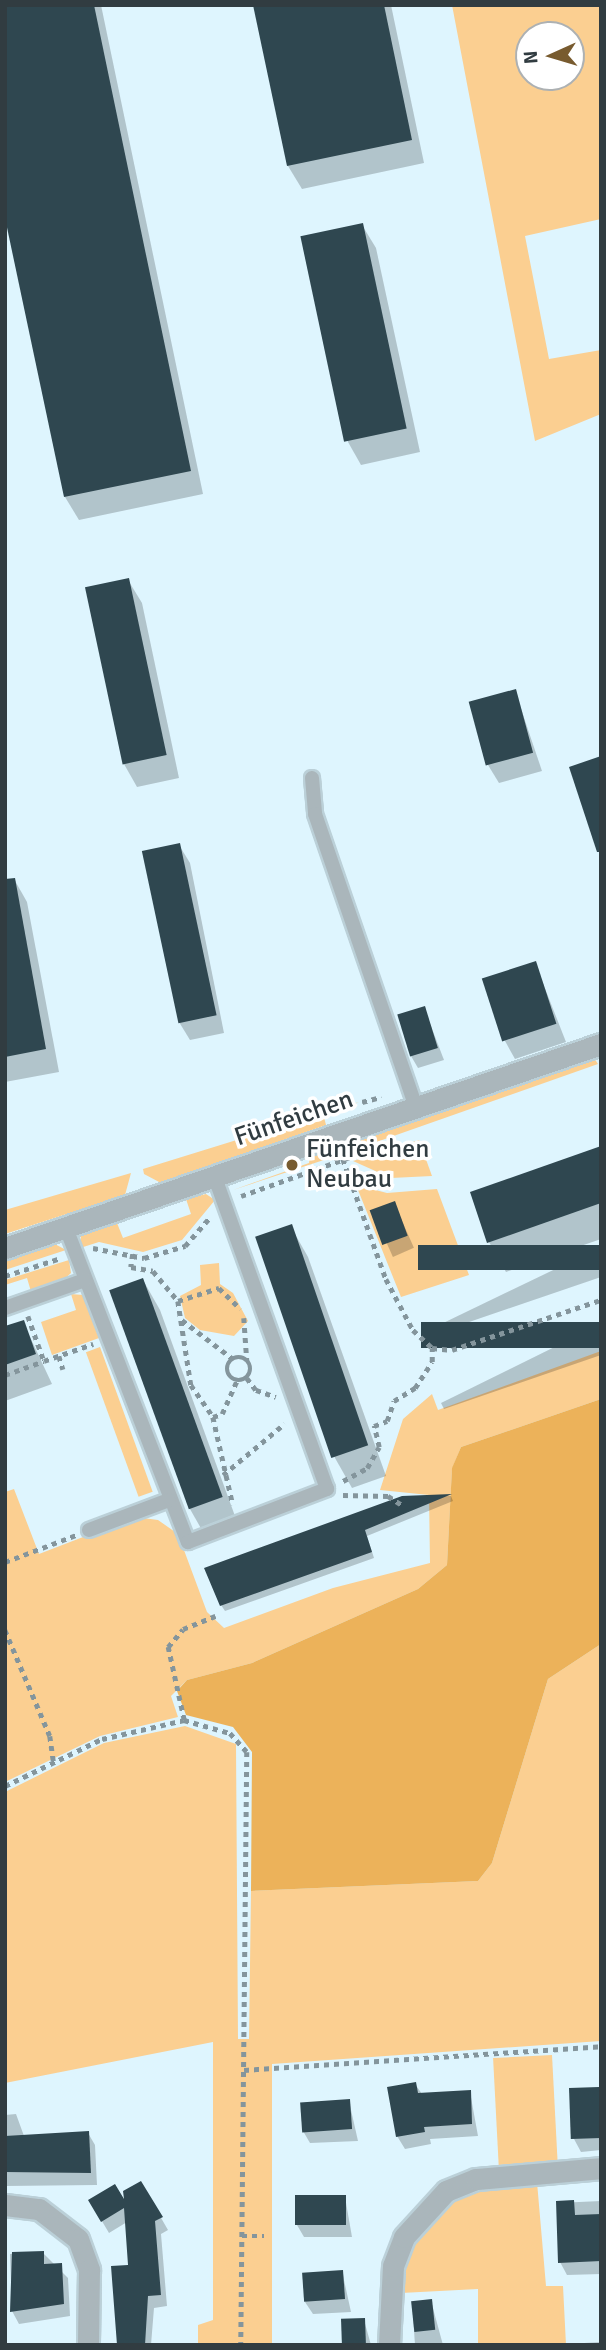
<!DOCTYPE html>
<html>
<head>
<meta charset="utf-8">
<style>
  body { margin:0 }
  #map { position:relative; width:606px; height:2350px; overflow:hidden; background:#def5fe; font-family:Signika,sans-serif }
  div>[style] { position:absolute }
  .green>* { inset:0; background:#fbcf91; transform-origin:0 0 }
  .forest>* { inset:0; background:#ecb25a }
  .shadow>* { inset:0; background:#0003; transform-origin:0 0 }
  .building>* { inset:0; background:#2f4750; transform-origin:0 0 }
  .path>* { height:4.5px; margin-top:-2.25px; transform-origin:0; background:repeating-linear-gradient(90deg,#84959c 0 5px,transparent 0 10px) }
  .path>.ring { margin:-2.25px; padding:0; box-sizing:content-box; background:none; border:4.5px solid #84959c; border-radius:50% }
  .roads { filter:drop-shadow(2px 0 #bbd0d8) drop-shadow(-2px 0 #bbd0d8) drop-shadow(0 2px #bbd0d8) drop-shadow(0 -2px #bbd0d8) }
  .service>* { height:14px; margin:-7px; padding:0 7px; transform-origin:7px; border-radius:7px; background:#aab6bb }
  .minor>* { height:21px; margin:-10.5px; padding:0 10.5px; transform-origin:10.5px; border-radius:10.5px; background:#aab6bb }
  .dots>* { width:19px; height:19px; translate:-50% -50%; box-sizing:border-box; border:4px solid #fff; border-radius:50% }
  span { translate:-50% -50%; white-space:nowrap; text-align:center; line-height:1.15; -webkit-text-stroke:7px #fff; paint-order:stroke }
  .street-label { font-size:26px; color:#313c41 }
  .poi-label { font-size:26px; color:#313c41 }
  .left { translate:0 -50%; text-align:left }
  .frame { position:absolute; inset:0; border:7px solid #313c41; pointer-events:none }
  .north { position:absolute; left:515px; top:21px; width:70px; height:70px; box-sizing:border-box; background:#fff; border:2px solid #adb1b3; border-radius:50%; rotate:266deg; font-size:19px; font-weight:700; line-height:28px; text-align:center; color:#313c41 }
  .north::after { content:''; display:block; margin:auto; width:24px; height:32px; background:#785b2f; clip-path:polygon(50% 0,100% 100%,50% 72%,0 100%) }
</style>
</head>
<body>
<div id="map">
  <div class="green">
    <i style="clip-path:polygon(evenodd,452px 5px,601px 5px,601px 219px,525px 236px,549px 359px,601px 350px,601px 414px,535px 441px,452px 5px,529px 35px,571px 35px,571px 77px,529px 77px,529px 35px)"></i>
    <i style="clip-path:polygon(594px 1058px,598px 1064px,348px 1152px,348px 1143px)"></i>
    <i style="clip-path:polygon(359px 1102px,324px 1117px,326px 1125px,161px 1183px,144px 1174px,143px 1169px)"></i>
    <i style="clip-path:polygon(419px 1140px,432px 1176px,391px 1178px,353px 1161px)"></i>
    <i style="clip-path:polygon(329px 1150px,336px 1156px,233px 1190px,309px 1163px,310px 1156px)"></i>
    <i style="clip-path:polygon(131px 1173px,125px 1195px,5px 1234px,5px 1210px)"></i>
    <i style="clip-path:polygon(356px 1185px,387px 1193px,437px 1189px,469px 1275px,401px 1297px)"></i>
    <i style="clip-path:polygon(206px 1194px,215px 1200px,182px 1240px,143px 1252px,99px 1242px,80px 1248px,81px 1235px,117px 1223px,123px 1238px,191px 1214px,186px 1199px)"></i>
    <i style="clip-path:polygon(53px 1243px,66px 1250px,5px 1270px,5px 1259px)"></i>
    <i style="clip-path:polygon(69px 1260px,71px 1273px,60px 1283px,32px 1295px,27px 1278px,5px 1285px,5px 1280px)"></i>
    <i style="clip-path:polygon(219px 1263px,220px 1284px,233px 1293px,248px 1321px,234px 1336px,200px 1330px,185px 1318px,180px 1296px,201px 1285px,200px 1265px)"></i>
    <i style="clip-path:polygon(71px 1294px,83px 1295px,99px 1338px,52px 1355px,41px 1322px,76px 1310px)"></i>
    <i style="left:100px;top:1347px;width:154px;height:15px;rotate:70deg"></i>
    <i style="clip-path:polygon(601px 1351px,601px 1399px,461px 1447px,452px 1469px,447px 1565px,418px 1589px,252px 1663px,187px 1680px,171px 1696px,178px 1717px,100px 1736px,5px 1782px,5px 1492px,14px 1489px,39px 1554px,135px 1517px,158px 1520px,178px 1534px,207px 1612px,224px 1628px,333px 1588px,430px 1563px,429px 1495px,380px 1490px,403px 1419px,432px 1394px,438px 1410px)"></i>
    <i style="clip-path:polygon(601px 1644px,601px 2041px,272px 2064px,272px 2345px,198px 2345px,198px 2325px,213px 2320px,213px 2042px,5px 2083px,5px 1792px,104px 1743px,185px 1726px,236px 1744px,238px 2039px,249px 2039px,251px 1891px,478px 1881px,492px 1863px,548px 1679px)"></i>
    <i style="left:552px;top:2055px;width:107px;height:59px;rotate:87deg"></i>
    <i style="clip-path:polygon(537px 2182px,546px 2286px,563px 2286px,566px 2345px,478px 2345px,478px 2289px,401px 2293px,412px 2239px,450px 2197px)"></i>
  </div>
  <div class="forest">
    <i style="clip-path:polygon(601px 1399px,601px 1644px,548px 1679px,492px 1863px,478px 1881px,251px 1891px,252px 1752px,233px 1727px,186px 1715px,177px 1691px,187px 1680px,252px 1663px,418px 1589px,447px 1565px,452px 1468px,461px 1447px)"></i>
  </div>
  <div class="shadow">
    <i style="clip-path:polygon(5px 5px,101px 5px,203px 494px,79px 520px,65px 497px)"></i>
    <i style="clip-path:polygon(255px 5px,391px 5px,424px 163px,302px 189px,288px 166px)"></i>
    <i style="clip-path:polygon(362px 225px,376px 248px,420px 452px,361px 465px,348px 442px,303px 238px)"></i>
    <i style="clip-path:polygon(128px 580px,142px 603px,179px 778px,137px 787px,124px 764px)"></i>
    <i style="clip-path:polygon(515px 691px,542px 771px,499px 783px,488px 765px)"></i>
    <i style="clip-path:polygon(179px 845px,190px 863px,224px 1033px,190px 1040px,179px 1022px)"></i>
    <i style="clip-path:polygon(14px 879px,27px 902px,59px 1072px,5px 1082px,5px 880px)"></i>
    <i style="clip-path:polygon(535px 963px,566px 1042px,515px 1059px,505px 1041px)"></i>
    <i style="clip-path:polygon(424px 1008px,444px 1060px,418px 1068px,411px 1056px)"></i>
    <i style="clip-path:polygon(601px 1155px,601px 1239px,506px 1272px,489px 1242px)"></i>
    <i style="left:394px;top:1203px;width:49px;height:23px;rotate:66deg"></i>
    <i style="clip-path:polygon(291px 1227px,308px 1257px,386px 1476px,352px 1488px,335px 1458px,258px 1238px)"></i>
    <i style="clip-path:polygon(601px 1247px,601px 1277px,440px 1332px,437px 1326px)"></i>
    <i style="clip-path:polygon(143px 1280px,160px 1310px,239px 1527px,207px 1539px,190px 1509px)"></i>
    <i style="clip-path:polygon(23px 1322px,52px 1384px,5px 1401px,5px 1328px)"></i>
    <i style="clip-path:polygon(601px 1324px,601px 1355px,444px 1409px,441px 1403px)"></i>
    <i style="clip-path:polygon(451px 1496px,453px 1501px,367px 1536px,374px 1558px,225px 1611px,221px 1605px,403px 1497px)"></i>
    <i style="clip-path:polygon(415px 2084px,422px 2094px,470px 2092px,478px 2136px,430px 2139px,431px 2144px,405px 2149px,397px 2136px)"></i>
    <i style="clip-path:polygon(601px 2089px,601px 2150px,581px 2152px,574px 2139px,571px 2091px)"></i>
    <i style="clip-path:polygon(349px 2101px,358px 2141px,310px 2143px,303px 2131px)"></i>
    <i style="clip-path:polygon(16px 2114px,24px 2136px,88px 2133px,95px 2145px,97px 2185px,5px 2186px,5px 2115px)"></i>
    <i style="clip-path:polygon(141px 2183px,168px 2230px,161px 2234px,167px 2306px,154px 2308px,151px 2345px,119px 2345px,130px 2267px,127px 2222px,109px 2233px,90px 2201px,126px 2206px)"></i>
    <i style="clip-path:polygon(345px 2197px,352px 2237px,304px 2237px,297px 2225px)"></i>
    <i style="clip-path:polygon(601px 2201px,601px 2274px,567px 2275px,560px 2262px,557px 2203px)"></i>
    <i style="clip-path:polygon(43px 2253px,68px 2278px,70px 2316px,19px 2324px,12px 2311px,10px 2254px)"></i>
    <i style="clip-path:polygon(342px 2271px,351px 2312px,313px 2314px,305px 2302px)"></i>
    <i style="clip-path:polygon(431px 2301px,443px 2345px,415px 2345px,412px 2302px)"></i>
    <i style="clip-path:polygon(364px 2320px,371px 2345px,325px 2345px,344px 2343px)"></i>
    <i style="clip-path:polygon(601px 2342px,601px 2345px,584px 2345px,584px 2343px)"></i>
  </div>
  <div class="building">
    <i style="clip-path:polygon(5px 5px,94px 5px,191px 471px,64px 497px,5px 218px)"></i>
    <i style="clip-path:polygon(253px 5px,384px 5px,412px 140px,287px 166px)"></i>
    <i style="left:363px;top:223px;width:210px;height:64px;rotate:78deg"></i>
    <i style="left:129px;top:578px;width:181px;height:45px;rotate:78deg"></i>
    <i style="left:516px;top:689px;width:66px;height:49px;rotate:75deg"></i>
    <i style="clip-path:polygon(601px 756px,601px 852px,597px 852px,569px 767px)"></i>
    <i style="left:180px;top:843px;width:176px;height:39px;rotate:78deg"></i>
    <i style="clip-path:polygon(15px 878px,46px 1049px,5px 1057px,5px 879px)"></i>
    <i style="left:536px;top:961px;width:66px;height:57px;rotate:72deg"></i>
    <i style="left:425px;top:1006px;width:44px;height:29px;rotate:73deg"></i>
    <i style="clip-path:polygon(601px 1146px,601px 1203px,487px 1243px,470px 1192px)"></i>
    <i style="left:395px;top:1201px;width:37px;height:27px;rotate:70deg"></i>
    <i style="left:292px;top:1224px;width:234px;height:39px;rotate:71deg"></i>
    <i style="left:601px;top:1245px;width:25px;height:183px;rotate:90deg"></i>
    <i style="left:143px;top:1278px;width:233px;height:36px;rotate:70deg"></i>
    <i style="clip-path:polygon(24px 1320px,36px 1354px,5px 1365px,5px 1326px)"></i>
    <i style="left:601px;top:1322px;width:26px;height:180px;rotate:90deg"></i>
    <i style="clip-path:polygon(452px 1494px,365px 1530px,372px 1552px,220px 1606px,204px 1568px,402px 1496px)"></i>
    <i style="clip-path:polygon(416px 2082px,418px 2093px,471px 2090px,472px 2124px,424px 2127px,425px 2132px,396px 2137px,387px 2087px)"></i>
    <i style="left:599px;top:2087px;width:51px;height:30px;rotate:88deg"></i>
    <i style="left:350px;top:2099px;width:30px;height:50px;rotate:86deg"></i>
    <i style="clip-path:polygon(89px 2131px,91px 2173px,5px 2172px,5px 2136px)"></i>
    <i style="clip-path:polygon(141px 2181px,163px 2217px,155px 2221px,161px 2295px,148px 2296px,145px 2345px,117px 2345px,111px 2266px,128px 2265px,124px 2208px,101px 2222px,88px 2200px,115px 2184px,124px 2199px,123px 2191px)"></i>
    <i style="left:295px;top:2195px;width:51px;height:30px"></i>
    <i style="clip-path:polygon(574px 2200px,575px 2215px,601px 2214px,601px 2261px,558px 2263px,556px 2201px)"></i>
    <i style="clip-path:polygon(44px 2251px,44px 2264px,62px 2263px,64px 2304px,10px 2312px,12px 2252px)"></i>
    <i style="left:343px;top:2270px;width:29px;height:41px;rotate:86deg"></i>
    <i style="left:432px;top:2299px;width:31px;height:21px;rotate:84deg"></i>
    <i style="left:365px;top:2318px;width:27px;height:24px;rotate:88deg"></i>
  </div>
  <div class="path">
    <i style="left:362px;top:1102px;width:20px;rotate:-15deg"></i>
    <i style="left:343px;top:1159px;width:127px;rotate:70.3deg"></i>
    <i style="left:386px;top:1279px;width:58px;rotate:62.1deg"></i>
    <i style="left:413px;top:1330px;width:26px;rotate:43deg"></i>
    <i style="left:432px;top:1348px;width:20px;rotate:6deg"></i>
    <i style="left:452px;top:1350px;width:157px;rotate:-18.6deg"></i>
    <i style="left:241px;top:1196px;width:166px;rotate:-19.7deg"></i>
    <i style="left:93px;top:1248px;width:52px;rotate:11.1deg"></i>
    <i style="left:144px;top:1258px;width:43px;rotate:-16.3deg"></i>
    <i style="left:185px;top:1246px;width:38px;rotate:-49deg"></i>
    <i style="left:133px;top:1254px;width:13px;rotate:99deg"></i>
    <i style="left:131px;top:1267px;width:22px;rotate:10deg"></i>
    <i style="left:153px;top:1271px;width:39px;rotate:50deg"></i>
    <i style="left:178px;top:1301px;width:85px;rotate:81.2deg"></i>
    <i style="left:191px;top:1385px;width:39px;rotate:55deg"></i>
    <i style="left:213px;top:1417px;width:90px;rotate:77.2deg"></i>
    <i style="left:5px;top:1276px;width:59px;rotate:-17.8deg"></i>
    <i style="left:178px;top:1301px;width:43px;rotate:-17.6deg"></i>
    <i style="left:219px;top:1288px;width:30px;rotate:44deg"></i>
    <i style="left:28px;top:1316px;width:48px;rotate:70.4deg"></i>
    <i style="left:44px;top:1361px;width:52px;rotate:-19.1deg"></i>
    <i style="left:244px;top:1318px;width:43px;rotate:86deg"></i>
    <i style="left:182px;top:1320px;width:64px;rotate:37.4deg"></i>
    <i style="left:59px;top:1356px;width:14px;rotate:73deg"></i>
    <i class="ring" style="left:227px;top:1357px;width:19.5px;height:19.5px"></i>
    <i style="left:5px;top:1375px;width:41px;rotate:-19.7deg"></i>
    <i style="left:247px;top:1378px;width:15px;rotate:53deg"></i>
    <i style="left:256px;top:1390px;width:21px;rotate:19deg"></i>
    <i style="left:213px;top:1417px;width:9px;rotate:-18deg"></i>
    <i style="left:222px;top:1414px;width:36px;rotate:-66deg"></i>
    <i style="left:223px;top:1475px;width:80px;rotate:-39.9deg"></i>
    <i style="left:343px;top:1481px;width:27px;rotate:-28deg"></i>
    <i style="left:367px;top:1468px;width:24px;rotate:-60deg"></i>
    <i style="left:379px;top:1447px;width:22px;rotate:-103deg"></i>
    <i style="left:374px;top:1426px;width:14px;rotate:-21deg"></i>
    <i style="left:387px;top:1421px;width:21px;rotate:-71deg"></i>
    <i style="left:394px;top:1401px;width:25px;rotate:-32deg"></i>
    <i style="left:415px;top:1388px;width:31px;rotate:-57deg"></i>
    <i style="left:432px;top:1362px;width:14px;rotate:-90deg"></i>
    <i style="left:343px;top:1495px;width:45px;rotate:1.3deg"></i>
    <i style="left:388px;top:1496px;width:17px;rotate:33deg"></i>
    <i style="left:5px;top:1562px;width:76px;rotate:-20.8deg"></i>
    <i style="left:5px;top:1630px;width:115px;rotate:67deg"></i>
    <i style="left:50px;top:1736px;width:28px;rotate:82deg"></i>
    <i style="left:184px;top:1720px;width:75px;rotate:-102.4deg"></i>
    <i style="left:168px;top:1647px;width:23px;rotate:-50deg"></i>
    <i style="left:183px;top:1629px;width:35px;rotate:-22deg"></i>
    <i style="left:5px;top:1786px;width:108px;rotate:-25.9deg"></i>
    <i style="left:102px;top:1739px;width:84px;rotate:-13deg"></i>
    <i style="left:184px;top:1720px;width:48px;rotate:15.8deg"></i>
    <i style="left:230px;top:1733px;width:25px;rotate:48deg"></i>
    <i style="left:247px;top:1752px;width:593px;rotate:90.58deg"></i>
    <i style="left:244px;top:2070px;width:358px;rotate:-3.8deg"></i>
    <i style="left:242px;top:2236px;width:22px"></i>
  </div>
  <div class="roads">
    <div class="service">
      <i style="left:312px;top:778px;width:36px;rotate:85deg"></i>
      <i style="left:315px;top:814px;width:310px;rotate:71deg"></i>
      <i style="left:66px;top:1228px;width:337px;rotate:68.8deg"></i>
      <i style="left:188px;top:1542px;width:149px;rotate:-20.9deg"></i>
      <i style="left:327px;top:1489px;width:334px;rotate:-109.8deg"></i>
      <i style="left:5px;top:1308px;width:85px;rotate:-19.3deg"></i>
      <i style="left:89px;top:1530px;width:85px;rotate:-20.6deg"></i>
    </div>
    <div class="minor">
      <i style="left:5px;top:1248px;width:630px;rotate:-18.9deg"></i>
      <i style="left:5px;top:2205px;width:34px;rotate:7deg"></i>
      <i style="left:39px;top:2209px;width:49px;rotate:37.6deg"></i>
      <i style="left:78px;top:2239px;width:33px;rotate:70deg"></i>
      <i style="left:89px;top:2270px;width:75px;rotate:90.8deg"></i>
      <i style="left:389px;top:2345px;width:79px;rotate:-87.1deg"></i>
      <i style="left:393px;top:2266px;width:31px;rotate:-69deg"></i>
      <i style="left:404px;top:2237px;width:62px;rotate:-47.6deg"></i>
      <i style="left:446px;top:2191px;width:32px;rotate:-22deg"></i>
      <i style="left:476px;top:2179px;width:125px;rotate:-5deg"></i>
    </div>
  </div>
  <div class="dots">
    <i style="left:292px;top:1165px;background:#785b2f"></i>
  </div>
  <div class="street-label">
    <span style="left:294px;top:1119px;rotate:-19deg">Fünfeichen</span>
  </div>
  <div class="poi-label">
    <span class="left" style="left:306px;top:1165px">Fünfeichen<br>Neubau</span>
  </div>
  <div class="frame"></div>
  <div class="north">N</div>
</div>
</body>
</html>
